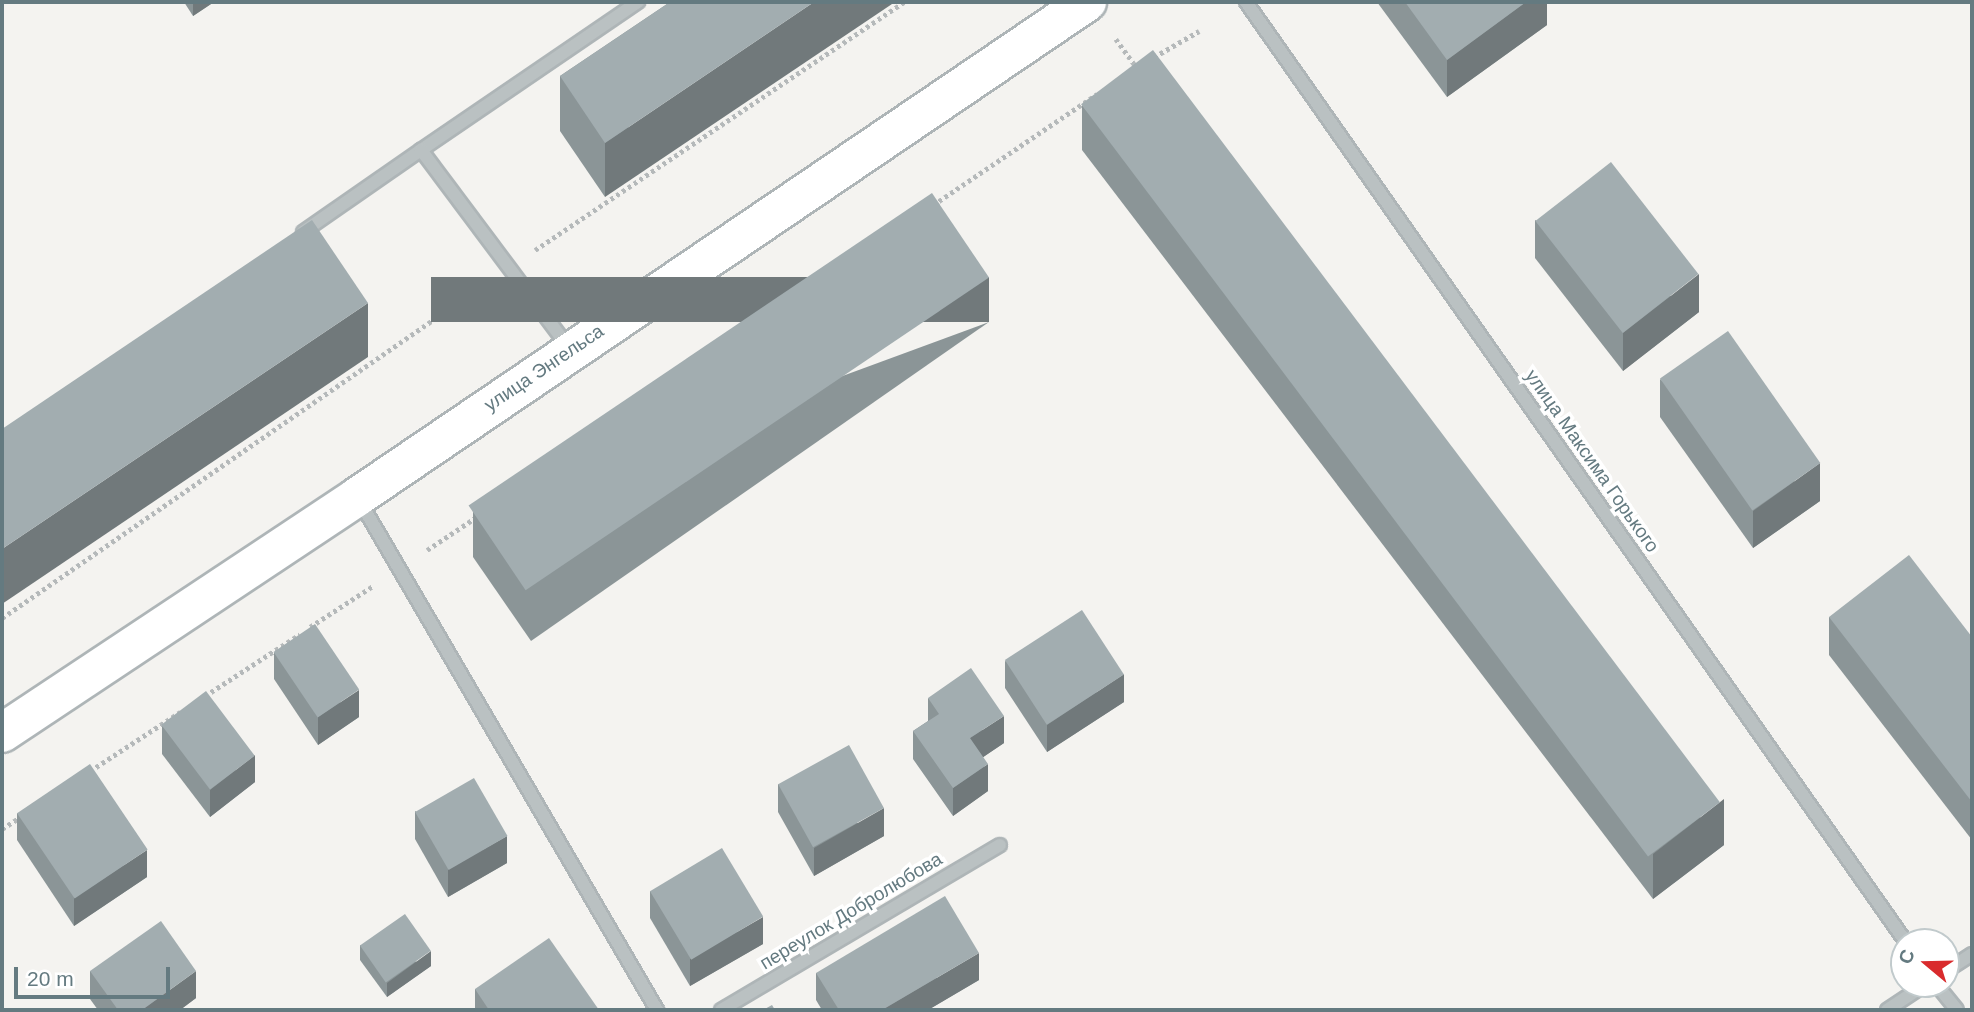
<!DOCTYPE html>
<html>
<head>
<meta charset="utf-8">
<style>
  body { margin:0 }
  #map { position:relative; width:1974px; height:1012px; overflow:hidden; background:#f4f3f0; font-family:Arial,sans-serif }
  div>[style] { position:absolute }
  .path>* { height:4.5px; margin-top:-2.25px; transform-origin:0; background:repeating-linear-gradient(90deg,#b5b9ba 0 3.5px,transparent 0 7px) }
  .roads { filter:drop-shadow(2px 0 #aeb5b7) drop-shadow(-2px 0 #aeb5b7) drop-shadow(0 2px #aeb5b7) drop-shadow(0 -2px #aeb5b7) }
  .minor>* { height:12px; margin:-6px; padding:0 6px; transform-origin:6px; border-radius:6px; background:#bac1c2 }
  .major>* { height:38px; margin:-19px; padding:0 19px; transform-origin:19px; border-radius:19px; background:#fff }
  .wall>* { inset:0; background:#8b9597 }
  .shaded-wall>* { inset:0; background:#71797b; transform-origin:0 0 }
  .building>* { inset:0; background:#a2adb0; transform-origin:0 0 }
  span { translate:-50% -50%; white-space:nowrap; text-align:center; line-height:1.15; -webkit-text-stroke:7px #fff; paint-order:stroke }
  .street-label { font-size:19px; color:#647a80 }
  .frame { position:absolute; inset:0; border:4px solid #647a80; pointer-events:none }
  .north { position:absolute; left:1890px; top:928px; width:70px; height:70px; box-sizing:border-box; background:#fff; border:2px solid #c1cacc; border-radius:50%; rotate:289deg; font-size:19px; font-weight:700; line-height:28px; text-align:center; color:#647a80 }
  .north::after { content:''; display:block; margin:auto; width:24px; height:32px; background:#d92b2d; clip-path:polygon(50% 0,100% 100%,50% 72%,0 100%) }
  .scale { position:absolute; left:14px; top:967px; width:156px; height:32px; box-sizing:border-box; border:4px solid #647a80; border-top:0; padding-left:9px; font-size:21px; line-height:24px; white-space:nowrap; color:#647a80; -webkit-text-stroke:5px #fff; paint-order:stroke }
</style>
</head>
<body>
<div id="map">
  <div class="path">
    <i style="left:1116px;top:39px;width:34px;rotate:54deg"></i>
    <i style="left:1154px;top:57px;width:52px;rotate:-30deg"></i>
    <i style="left:933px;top:205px;width:198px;rotate:-34.1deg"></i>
    <i style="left:535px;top:250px;width:445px;rotate:-33.9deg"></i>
    <i style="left:427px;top:550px;width:61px;rotate:-33.7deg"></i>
    <i style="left:2px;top:618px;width:584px;rotate:-34.67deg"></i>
    <i style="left:310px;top:627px;width:75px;rotate:-33.1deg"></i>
    <i style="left:205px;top:696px;width:113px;rotate:-33.1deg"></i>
    <i style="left:90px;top:771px;width:108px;rotate:-33.2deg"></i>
    <i style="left:2px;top:829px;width:24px;rotate:-33deg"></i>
  </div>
  <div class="roads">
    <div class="minor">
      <i style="left:1246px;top:2px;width:1149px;rotate:54.93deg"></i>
      <i style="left:421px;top:150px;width:263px;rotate:-34.3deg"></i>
      <i style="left:303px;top:232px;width:144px;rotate:-34.8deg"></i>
      <i style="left:421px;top:150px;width:247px;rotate:53.2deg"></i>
      <i style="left:359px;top:500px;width:591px;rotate:59.7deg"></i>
      <i style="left:1946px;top:971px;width:31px;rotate:-33deg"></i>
      <i style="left:1936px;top:984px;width:33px;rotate:51deg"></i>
      <i style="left:721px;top:1010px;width:324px;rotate:-30.6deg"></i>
      <i style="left:1887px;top:1010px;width:47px;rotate:-33.7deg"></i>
    </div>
    <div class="major">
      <i style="left:2px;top:733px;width:426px;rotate:-33.6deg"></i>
      <i style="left:357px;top:497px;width:882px;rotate:-34.14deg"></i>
    </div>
  </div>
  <div class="wall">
    <i style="clip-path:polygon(184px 2px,214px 2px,193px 16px)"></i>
    <i style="clip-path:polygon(670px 2px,605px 197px,560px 131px,560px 76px)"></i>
    <i style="clip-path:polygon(1377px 2px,1547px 2px,1547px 25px,1447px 97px)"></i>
    <i style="clip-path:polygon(1082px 105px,1724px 845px,1653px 899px,1082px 150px)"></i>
    <i style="clip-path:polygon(1535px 220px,1699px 312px,1623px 371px,1535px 258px)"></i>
    <i style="clip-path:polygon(989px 322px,531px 641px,473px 557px,473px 512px)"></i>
    <i style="clip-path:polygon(1660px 379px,1820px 501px,1753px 548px,1660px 417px)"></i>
    <i style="clip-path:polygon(1829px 617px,1972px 637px,1972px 840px,1829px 655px)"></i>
    <i style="clip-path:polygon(274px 652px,359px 717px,318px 745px,274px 679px)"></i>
    <i style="clip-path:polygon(1005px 661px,1124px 702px,1047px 752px,1005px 688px)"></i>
    <i style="clip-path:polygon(928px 698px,1004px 743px,983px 757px,988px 791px,953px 816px,913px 759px,913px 731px,928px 721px)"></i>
    <i style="clip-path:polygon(162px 726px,255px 782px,210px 817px,162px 754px)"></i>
    <i style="clip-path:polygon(778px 784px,884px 836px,814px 876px,778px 812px)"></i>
    <i style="clip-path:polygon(415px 811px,507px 863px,448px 897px,415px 839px)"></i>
    <i style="clip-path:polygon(17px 813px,147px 877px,74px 926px,17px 840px)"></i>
    <i style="clip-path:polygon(650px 891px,763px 944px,690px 986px,650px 918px)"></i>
    <i style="clip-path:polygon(360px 945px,431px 966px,387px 997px,360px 960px)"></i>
    <i style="clip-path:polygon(90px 971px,196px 998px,180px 1010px,98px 1010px,90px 999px)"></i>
    <i style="clip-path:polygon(816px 973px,979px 980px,928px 1010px,822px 1010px,816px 1000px)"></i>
    <i style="clip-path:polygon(475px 989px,599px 1010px,475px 1010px)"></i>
  </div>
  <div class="shaded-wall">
    <i style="clip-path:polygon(193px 2px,214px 2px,193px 16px)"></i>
    <i style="clip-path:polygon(814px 2px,895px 2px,605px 197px,605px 143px)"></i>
    <i style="clip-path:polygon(1526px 2px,1547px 2px,1547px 25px,1447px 97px,1447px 60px)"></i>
    <i style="clip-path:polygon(1699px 274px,1699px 312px,1623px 371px,1623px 333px)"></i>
    <i style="left:989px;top:277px;width:45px;height:558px;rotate:90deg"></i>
    <i style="clip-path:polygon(368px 303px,368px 357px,2px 604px,2px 549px)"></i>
    <i style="clip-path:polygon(1820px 463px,1820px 501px,1753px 548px,1753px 511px)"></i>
    <i style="clip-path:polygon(1124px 674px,1124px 702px,1047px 752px,1047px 725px)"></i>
    <i style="clip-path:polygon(359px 690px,359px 717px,318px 745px,318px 717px)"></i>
    <i style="clip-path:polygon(1004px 716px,1004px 743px,970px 766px,970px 738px)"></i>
    <i style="clip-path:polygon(255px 755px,255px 782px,210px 817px,210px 790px)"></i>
    <i style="clip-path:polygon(988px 764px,988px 791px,953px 816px,953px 788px)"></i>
    <i style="clip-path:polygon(1724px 799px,1724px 845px,1653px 899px,1653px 854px)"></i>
    <i style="clip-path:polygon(884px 808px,884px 836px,814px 876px,814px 848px)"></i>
    <i style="clip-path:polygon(507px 836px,507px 863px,448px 897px,448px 869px)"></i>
    <i style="clip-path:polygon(147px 850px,147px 877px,74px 926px,74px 898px)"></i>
    <i style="clip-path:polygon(763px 917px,763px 944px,690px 986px,690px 959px)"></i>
    <i style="clip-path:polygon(431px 951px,431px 966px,387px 997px,387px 983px)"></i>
    <i style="clip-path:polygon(979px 953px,979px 980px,928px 1010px,882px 1010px)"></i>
    <i style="clip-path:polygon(196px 971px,196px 998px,180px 1010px,142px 1010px)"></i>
  </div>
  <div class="building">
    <i style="clip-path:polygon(670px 2px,814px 2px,605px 143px,560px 76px)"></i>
    <i style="clip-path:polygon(1405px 2px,1526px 2px,1447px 60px)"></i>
    <i style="left:1153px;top:50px;width:942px;height:90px;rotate:53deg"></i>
    <i style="left:1611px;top:162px;width:142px;height:96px;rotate:52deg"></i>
    <i style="left:932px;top:193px;width:102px;height:559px;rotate:56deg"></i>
    <i style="clip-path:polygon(312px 220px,368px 303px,2px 549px,2px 429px)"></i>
    <i style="left:1728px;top:331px;width:161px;height:83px;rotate:55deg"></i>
    <i style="clip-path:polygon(1909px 555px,1972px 637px,1972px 802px,1829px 617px)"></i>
    <i style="left:1082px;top:610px;width:77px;height:92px;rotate:57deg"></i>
    <i style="left:315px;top:624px;width:79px;height:50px;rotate:56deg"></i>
    <i style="clip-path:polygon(971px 668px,1004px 716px,970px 738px,988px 764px,953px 788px,913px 731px,939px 714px,928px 698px)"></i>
    <i style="left:206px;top:691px;width:81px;height:56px;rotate:53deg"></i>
    <i style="left:849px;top:745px;width:72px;height:81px;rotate:61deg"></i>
    <i style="left:90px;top:764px;width:103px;height:88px;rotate:56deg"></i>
    <i style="left:474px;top:778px;width:67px;height:68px;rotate:60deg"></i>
    <i style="left:722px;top:848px;width:80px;height:84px;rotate:59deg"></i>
    <i style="clip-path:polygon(945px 896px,979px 953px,882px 1010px,839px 1010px,816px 973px)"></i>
    <i style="left:405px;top:914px;width:45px;height:55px;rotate:55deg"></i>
    <i style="clip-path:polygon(161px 921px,196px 971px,142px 1010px,118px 1010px,90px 971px)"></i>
    <i style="clip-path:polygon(549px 938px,599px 1010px,489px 1010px,475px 989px)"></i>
    <i style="clip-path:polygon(772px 1005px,775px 1010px,763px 1010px)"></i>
  </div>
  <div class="street-label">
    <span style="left:544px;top:368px;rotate:-34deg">улица Энгельса</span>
    <span style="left:1592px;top:461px;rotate:55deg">улица Максима Горького</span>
    <span style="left:851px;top:911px;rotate:-31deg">переулок Добролюбова</span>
  </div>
  <div class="frame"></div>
  <div class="north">С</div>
  <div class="scale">20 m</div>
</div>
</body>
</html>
